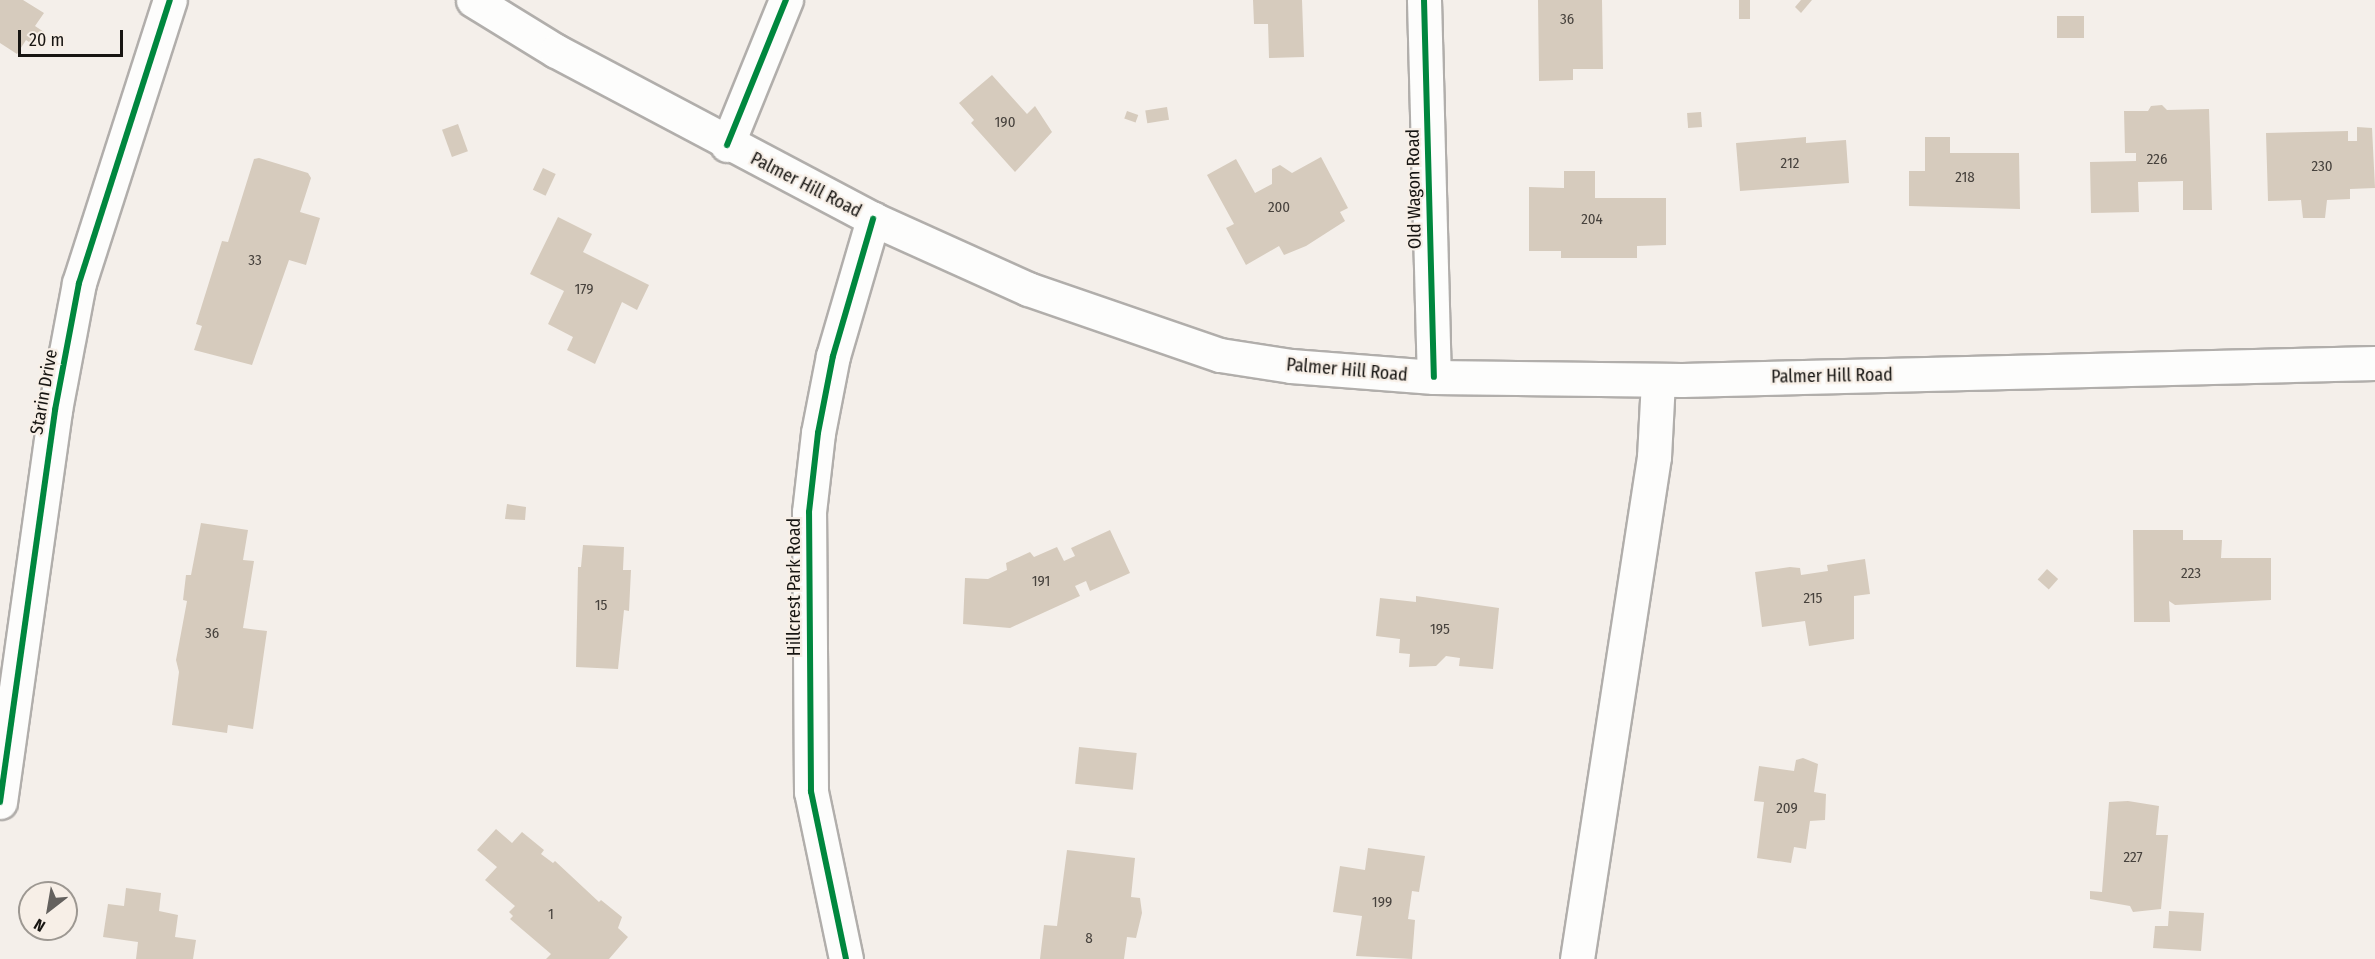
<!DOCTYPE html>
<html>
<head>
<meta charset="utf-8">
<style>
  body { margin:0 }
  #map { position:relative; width:2375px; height:959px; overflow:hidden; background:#f4efea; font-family:"Fira Sans Condensed",sans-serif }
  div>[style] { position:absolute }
  .building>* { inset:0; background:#d6cbbd; transform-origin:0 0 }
  .roads { filter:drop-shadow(2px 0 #b1aeab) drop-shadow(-2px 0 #b1aeab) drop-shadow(0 2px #b1aeab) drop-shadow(0 -2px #b1aeab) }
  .minor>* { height:33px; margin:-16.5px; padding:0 16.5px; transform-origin:16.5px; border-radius:16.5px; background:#fdfdfc }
  .major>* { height:33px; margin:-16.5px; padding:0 16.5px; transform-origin:16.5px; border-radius:16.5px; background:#fdfdfc }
  .cycleway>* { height:6px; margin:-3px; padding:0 3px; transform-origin:3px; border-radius:3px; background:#00873e }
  span { translate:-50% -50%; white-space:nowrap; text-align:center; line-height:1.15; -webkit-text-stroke:4.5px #f7efe7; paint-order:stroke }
  .number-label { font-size:15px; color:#47423d }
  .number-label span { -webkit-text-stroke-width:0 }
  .street-label { font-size:18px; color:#171512 }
  .north { position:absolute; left:18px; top:881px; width:60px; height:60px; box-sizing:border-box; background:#f7efe7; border:2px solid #9d9892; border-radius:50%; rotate:211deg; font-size:16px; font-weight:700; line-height:24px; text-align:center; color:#171512 }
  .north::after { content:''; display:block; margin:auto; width:21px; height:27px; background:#64615e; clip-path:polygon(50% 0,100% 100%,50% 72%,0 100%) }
  .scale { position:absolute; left:18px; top:30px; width:105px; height:27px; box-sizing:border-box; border:3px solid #171512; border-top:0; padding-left:8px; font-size:18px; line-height:21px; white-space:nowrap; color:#171512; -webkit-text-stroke:4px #f7efe7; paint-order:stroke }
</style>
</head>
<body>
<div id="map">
  <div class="building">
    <i style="clip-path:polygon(0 0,23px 0,44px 13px,35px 26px,44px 32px,35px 46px,26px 40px,17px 54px,0 43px)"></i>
    <i style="clip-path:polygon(1253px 0,1302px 0,1304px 57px,1269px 58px,1268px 24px,1254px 24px)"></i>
    <i style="clip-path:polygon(1538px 0,1602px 0,1603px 69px,1573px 69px,1573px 80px,1539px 81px)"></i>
    <i style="left:1739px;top:0;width:11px;height:19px"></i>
    <i style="clip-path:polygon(1801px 0,1812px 0,1801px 13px,1795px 7px)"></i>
    <i style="left:2084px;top:16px;width:22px;height:27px;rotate:90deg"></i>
    <i style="clip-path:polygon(992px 75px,1027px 114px,1035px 106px,1052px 132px,1015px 172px,971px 123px,974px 120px,959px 103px)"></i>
    <i style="clip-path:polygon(2162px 105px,2167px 110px,2209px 109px,2212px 210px,2183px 210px,2183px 181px,2138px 182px,2139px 212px,2091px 213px,2090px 162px,2136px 161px,2136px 153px,2125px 153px,2124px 111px,2148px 111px,2151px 106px)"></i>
    <i style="left:1167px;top:107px;width:13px;height:22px;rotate:81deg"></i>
    <i style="left:1127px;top:111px;width:12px;height:8px;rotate:20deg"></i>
    <i style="left:1701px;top:112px;width:15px;height:14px;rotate:86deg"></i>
    <i style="left:458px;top:124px;width:29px;height:17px;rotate:70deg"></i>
    <i style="clip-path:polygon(2357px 127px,2372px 128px,2375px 188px,2350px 189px,2350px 199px,2327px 200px,2325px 218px,2303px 218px,2301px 200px,2268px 201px,2266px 133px,2348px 131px,2348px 141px,2357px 141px)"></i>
    <i style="clip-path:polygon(1806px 137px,1806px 143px,1846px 140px,1849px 183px,1740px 191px,1736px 143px)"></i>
    <i style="clip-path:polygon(1925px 137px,1950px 137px,1950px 153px,2019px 153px,2020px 209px,1909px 206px,1909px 171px,1925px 171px)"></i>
    <i style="clip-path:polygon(1321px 157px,1348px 208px,1340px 212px,1345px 221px,1306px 246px,1284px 255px,1279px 246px,1246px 265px,1226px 228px,1234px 224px,1207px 175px,1236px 159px,1255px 193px,1272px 184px,1272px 169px,1280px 165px,1292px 173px)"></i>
    <i style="clip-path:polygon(259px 158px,308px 173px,311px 178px,300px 212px,320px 218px,306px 265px,289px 260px,252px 365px,194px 350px,202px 326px,196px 324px,222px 241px,228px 242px,254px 159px)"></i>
    <i style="left:543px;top:168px;width:14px;height:24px;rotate:25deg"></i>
    <i style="clip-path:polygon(1564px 171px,1595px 171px,1595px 198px,1666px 198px,1666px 245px,1637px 246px,1637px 258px,1561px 258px,1561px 251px,1529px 251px,1529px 187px,1564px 188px)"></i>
    <i style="clip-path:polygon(558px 217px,592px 234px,583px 252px,649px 285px,637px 310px,622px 302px,595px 364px,567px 350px,573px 337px,548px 324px,564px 291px,530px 274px)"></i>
    <i style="clip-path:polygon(507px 504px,526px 507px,525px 520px,505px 519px)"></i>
    <i style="clip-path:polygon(201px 523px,248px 530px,243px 560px,254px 561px,243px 628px,267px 631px,253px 729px,228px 725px,227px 733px,172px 725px,179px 672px,176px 660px,187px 601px,183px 600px,186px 575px,191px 575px)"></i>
    <i style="clip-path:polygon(1110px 530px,1130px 573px,1090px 591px,1086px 581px,1075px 586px,1080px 596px,1010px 628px,963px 624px,965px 578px,988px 579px,1007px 570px,1006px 563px,1030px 552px,1034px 557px,1057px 547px,1064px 561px,1075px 556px,1071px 548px)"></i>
    <i style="clip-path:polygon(2133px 530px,2183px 530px,2183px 540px,2222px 540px,2221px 558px,2271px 558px,2271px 600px,2175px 605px,2169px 601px,2170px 622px,2134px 622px)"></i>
    <i style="clip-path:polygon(583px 545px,624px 547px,623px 570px,631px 570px,629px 611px,624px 610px,618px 669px,576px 667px,578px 567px,581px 567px)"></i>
    <i style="clip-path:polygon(1865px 559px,1870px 594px,1854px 596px,1854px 639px,1809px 646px,1805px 621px,1762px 627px,1755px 572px,1790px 567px,1800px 568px,1801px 575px,1828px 571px,1827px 565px)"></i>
    <i style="left:2047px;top:569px;width:15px;height:14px;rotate:42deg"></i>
    <i style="clip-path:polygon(1416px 596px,1499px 608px,1493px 669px,1459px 666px,1460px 658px,1446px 656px,1436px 666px,1409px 667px,1410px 654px,1399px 653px,1400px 639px,1376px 636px,1380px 598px,1416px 602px)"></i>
    <i style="left:1079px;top:747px;width:58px;height:37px;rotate:6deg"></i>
    <i style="clip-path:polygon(1803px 758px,1818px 764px,1814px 792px,1826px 794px,1825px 820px,1810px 821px,1806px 849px,1794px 847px,1791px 863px,1757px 858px,1764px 802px,1754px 801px,1759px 766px,1794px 771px,1796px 760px)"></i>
    <i style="clip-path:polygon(2128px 801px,2159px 806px,2156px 835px,2168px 835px,2161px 909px,2133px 912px,2130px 906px,2090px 899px,2090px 891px,2102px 892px,2109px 802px)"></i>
    <i style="clip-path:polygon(496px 829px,512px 843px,522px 832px,544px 850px,541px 854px,553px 863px,555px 861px,599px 902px,601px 900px,622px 917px,618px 928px,628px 937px,609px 959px,546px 959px,551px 954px,510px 919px,513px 916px,509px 912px,515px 906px,485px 880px,497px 867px,477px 850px)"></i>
    <i style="clip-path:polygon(1368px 848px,1425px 856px,1419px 892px,1412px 891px,1408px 919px,1415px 920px,1412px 959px,1356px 956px,1362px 916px,1333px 912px,1340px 866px,1365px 870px)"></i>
    <i style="clip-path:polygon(1067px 850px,1135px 858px,1131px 897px,1140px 898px,1142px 913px,1136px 938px,1127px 937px,1124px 959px,1040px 959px,1044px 925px,1057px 926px)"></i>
    <i style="clip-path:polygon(126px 888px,161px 893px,159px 911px,178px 915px,175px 937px,196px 940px,193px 959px,136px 959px,138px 942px,103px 937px,108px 904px,124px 906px)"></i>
    <i style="clip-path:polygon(2169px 911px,2204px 913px,2201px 951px,2153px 948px,2155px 926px,2168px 926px)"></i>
  </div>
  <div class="roads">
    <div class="minor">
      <i style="left:1424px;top:0;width:377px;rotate:88.5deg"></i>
      <i style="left:727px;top:145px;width:157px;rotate:-67.9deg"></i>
      <i style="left:0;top:802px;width:396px;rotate:-82deg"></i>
      <i style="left:55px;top:410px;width:129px;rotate:-79.3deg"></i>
      <i style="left:79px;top:283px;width:297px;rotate:-72.2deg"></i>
      <i style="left:846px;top:959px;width:171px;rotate:-101.8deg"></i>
      <i style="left:811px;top:792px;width:280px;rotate:-90.4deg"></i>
      <i style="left:809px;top:512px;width:80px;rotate:-83.5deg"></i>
      <i style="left:818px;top:433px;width:78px;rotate:-79deg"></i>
      <i style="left:833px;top:356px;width:143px;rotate:-73.7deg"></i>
      <i style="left:1577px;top:959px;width:508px;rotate:-81.28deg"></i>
      <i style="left:1654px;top:457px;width:77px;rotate:-87deg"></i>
    </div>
    <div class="major">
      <i style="left:473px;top:0;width:97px;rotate:31.6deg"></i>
      <i style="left:556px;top:51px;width:359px;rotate:27.9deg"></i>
      <i style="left:873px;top:219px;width:170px;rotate:24.3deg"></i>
      <i style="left:1028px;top:289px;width:203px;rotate:19deg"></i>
      <i style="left:1220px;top:355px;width:72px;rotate:8.8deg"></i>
      <i style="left:1291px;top:366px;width:143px;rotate:4.4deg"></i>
      <i style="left:1434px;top:377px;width:248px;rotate:0.7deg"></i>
      <i style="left:1682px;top:380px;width:693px;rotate:-1.41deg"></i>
    </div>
  </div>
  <div class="cycleway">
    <i style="left:1424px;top:0;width:377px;rotate:88.5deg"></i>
    <i style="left:727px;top:145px;width:157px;rotate:-67.9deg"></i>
    <i style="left:0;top:802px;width:396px;rotate:-82deg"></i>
    <i style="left:55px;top:410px;width:129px;rotate:-79.3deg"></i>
    <i style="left:79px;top:283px;width:297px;rotate:-72.2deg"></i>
    <i style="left:846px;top:959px;width:171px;rotate:-101.8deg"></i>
    <i style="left:811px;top:792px;width:280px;rotate:-90.4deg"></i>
    <i style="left:809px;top:512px;width:80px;rotate:-83.5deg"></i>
    <i style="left:818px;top:433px;width:78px;rotate:-79deg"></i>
    <i style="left:833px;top:356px;width:143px;rotate:-73.7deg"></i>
  </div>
  <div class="number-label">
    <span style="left:1567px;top:20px">36</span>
    <span style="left:1005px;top:123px">190</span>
    <span style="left:2157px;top:160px">226</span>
    <span style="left:1790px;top:164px">212</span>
    <span style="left:2322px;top:167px">230</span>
    <span style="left:1965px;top:178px">218</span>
    <span style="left:1279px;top:208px">200</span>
    <span style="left:1592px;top:220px">204</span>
    <span style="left:255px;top:261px">33</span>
    <span style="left:584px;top:290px">179</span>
    <span style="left:2191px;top:574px">223</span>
    <span style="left:1041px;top:582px">191</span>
    <span style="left:1813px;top:599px">215</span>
    <span style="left:601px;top:606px">15</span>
    <span style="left:1440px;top:630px">195</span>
    <span style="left:212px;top:634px">36</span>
    <span style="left:1787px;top:809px">209</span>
    <span style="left:2133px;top:858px">227</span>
    <span style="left:1382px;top:903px">199</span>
    <span style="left:551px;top:915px">1</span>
    <span style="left:1089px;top:939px">8</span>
  </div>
  <div class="street-label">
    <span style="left:806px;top:185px;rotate:27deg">Palmer Hill Road</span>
    <span style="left:1414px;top:189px;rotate:-91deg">Old Wagon Road</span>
    <span style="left:1347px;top:370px;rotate:5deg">Palmer Hill Road</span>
    <span style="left:1832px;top:376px;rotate:-1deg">Palmer Hill Road</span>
    <span style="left:44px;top:392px;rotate:-80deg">Starin Drive</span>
    <span style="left:794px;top:587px;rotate:-90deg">Hillcrest Park Road</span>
  </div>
  <div class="north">N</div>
  <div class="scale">20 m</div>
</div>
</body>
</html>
